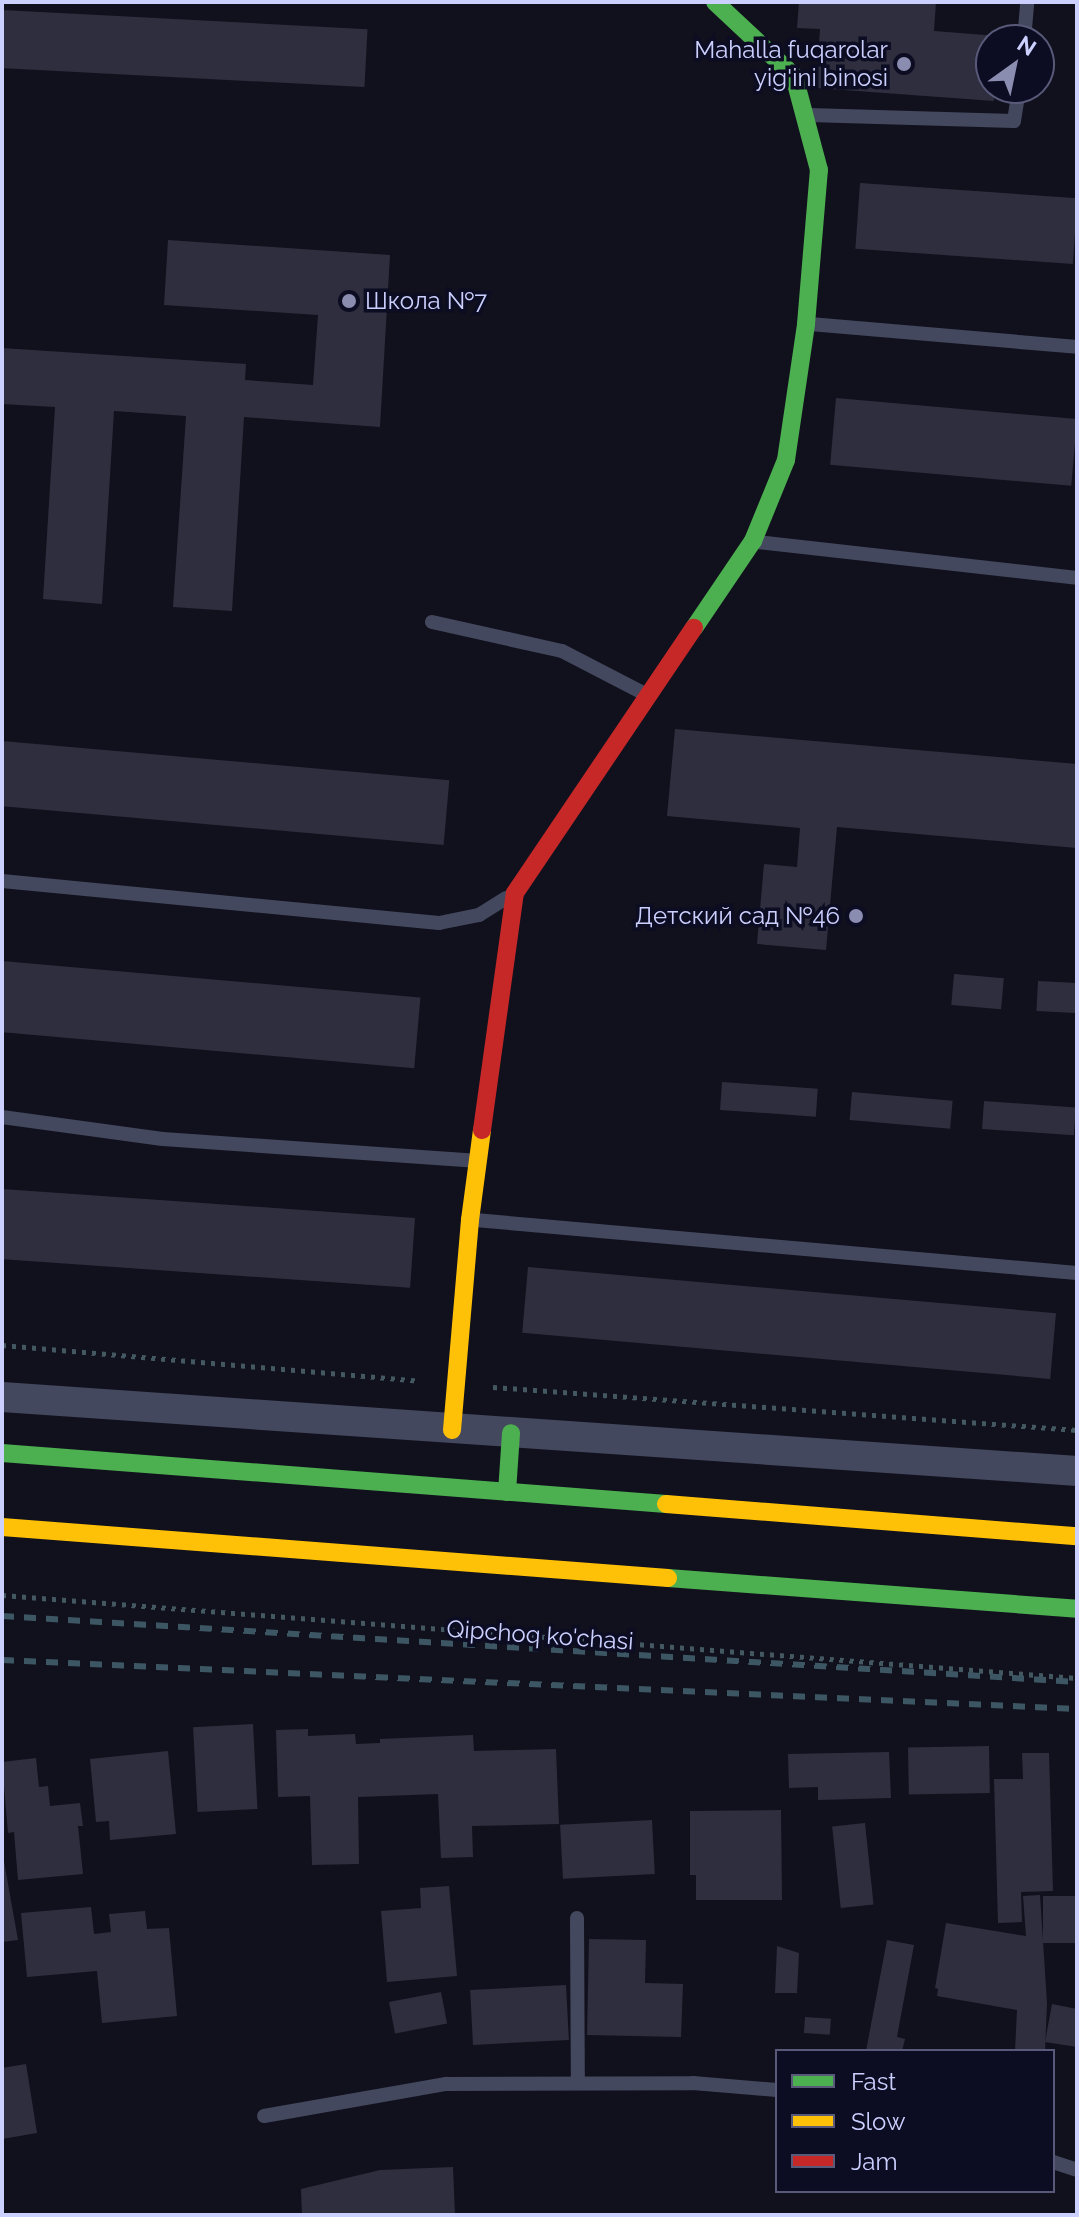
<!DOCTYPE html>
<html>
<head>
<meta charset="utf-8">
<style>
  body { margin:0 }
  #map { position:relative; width:1079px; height:2217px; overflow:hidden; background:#11111d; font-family:Raleway,sans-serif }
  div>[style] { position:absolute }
  .building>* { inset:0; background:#2e2e3f; transform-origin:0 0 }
  .path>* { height:5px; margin-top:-2.5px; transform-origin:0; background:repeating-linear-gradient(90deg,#435861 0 4px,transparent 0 10px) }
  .lane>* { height:14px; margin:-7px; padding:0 7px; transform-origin:7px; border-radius:7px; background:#44485e }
  .street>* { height:30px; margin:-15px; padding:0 15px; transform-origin:15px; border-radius:15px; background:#44485e }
  .fast>* { height:18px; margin:-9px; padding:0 9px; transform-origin:9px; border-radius:9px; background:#4caf50 }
  .slow>* { height:18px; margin:-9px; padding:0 9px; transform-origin:9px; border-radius:9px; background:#ffc107 }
  .jam>* { height:18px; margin:-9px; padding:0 9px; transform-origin:9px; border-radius:9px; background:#c62828 }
  .rail>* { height:6px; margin-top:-3px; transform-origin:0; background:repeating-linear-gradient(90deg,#3c5763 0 12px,transparent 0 22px) }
  .dots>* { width:22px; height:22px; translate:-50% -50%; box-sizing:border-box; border:4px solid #0c0c22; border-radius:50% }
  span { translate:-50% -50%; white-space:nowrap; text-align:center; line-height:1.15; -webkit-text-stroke:7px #0c0c22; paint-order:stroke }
  .poi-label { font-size:24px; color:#ccd0ff }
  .right { translate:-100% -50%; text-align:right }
  .left { translate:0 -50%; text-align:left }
  .street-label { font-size:24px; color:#ccd0ff }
  .frame { position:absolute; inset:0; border:4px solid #ccd0ff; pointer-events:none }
  .legend { position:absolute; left:775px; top:2049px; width:280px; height:144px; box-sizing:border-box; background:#0c0c22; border:2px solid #595a7a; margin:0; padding:10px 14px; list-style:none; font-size:24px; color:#ccd0ff }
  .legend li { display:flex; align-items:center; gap:16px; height:40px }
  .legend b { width:40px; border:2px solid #595a7a }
  .north { position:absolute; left:975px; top:24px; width:80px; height:80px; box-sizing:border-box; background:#0c0c22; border:2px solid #595a7a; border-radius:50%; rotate:33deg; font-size:22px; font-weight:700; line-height:32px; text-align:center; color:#ccd0ff }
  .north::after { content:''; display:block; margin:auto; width:28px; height:36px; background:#8b8db0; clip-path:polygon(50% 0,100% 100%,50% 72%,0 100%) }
</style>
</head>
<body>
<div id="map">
  <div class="building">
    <i style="clip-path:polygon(799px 2px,936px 2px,934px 31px,998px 36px,998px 40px,991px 40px,994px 101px,816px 88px,820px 29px,797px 28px)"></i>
    <i style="left:2px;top:10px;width:366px;height:58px;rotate:3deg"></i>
    <i style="left:860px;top:183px;width:218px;height:66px;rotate:4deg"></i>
    <i style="clip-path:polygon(168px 240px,390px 255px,380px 427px,244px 417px,232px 611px,173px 607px,186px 416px,114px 411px,102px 604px,43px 599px,55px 407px,2px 404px,2px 348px,246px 364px,245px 380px,313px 385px,318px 315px,164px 305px)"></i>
    <i style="left:836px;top:398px;width:242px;height:67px;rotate:5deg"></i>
    <i style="clip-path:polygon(675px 729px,1077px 764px,1077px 848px,837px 827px,826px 950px,757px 944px,764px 864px,797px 867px,800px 828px,667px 816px)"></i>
    <i style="left:2px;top:741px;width:449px;height:65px;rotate:5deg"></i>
    <i style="left:2px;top:961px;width:420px;height:71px;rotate:5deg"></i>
    <i style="left:954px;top:974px;width:50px;height:31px;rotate:5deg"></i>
    <i style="left:1038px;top:981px;width:39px;height:30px;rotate:3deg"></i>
    <i style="left:722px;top:1082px;width:96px;height:28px;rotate:4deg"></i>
    <i style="left:852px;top:1092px;width:101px;height:28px;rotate:5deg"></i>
    <i style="left:984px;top:1101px;width:92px;height:28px;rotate:4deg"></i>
    <i style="left:2px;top:1189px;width:414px;height:70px;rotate:4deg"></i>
    <i style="left:528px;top:1267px;width:530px;height:66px;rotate:5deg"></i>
    <i style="left:253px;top:1724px;width:85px;height:60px;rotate:87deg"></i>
    <i style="clip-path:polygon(308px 1729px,308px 1736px,355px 1734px,356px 1744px,380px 1743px,380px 1739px,473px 1735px,474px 1751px,556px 1749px,559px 1824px,472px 1826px,473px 1857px,441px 1858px,438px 1794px,358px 1797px,359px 1864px,312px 1865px,310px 1796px,278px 1797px,276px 1730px)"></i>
    <i style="left:989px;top:1746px;width:47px;height:81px;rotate:89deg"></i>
    <i style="clip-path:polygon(168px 1751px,176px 1834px,110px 1840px,109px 1821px,96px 1822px,90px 1759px)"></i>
    <i style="clip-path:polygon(889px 1752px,891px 1798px,818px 1800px,818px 1787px,789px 1788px,788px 1754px)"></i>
    <i style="clip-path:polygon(1022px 1753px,1049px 1753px,1053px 1891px,1021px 1892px,1022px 1922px,998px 1923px,994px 1779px,1023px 1779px)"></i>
    <i style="clip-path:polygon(36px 1758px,39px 1787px,48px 1786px,50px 1806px,80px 1803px,83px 1826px,78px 1826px,83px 1874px,18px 1880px,14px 1832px,8px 1833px,2px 1762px)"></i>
    <i style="clip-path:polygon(781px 1810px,782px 1900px,696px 1900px,696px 1875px,690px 1875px,690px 1811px)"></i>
    <i style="left:652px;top:1820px;width:54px;height:92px;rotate:87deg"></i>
    <i style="left:865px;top:1823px;width:82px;height:33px;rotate:84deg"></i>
    <i style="clip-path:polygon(2px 1850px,18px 1940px,2px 1942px)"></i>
    <i style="clip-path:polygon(449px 1886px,457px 1976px,387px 1982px,381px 1911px,421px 1908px,420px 1888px)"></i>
    <i style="clip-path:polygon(1040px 1895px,1047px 2003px,1045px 2051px,1015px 2051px,1017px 2010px,937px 1996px,938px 1989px,935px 1988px,946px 1923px,1026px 1936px,1023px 1896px)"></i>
    <i style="left:1077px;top:1896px;width:47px;height:34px;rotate:90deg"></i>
    <i style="clip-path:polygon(91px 1907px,94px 1934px,111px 1932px,109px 1914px,145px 1911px,147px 1929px,169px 1928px,177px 2016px,102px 2023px,97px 1971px,27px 1977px,21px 1913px)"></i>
    <i style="clip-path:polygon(589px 1939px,646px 1940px,645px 1983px,683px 1984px,681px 2037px,587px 2035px)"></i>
    <i style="clip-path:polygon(887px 1940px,914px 1945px,897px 2037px,905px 2039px,902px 2051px,866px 2051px)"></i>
    <i style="clip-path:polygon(777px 1946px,799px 1953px,797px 1993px,775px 1993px)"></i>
    <i style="left:566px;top:1985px;width:55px;height:96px;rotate:87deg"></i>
    <i style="left:441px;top:1992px;width:32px;height:53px;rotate:79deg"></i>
    <i style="clip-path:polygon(1052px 2004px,1077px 2009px,1077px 2047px,1045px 2042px)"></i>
    <i style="left:805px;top:2017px;width:26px;height:16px;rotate:4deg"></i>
    <i style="clip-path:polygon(26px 2064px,37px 2133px,2px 2139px,2px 2068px)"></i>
    <i style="clip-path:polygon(453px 2167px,455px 2215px,302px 2215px,301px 2189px,380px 2170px)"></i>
  </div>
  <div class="path">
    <i style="left:2px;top:1345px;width:419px;rotate:4.9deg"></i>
    <i style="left:493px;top:1387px;width:586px;rotate:4.21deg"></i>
    <i style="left:2px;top:1595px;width:1078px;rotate:4.42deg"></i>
  </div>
  <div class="lane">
    <i style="left:1024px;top:40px;width:38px;rotate:-85deg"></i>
    <i style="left:809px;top:115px;width:205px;rotate:1.7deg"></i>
    <i style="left:1014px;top:121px;width:33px;rotate:-81deg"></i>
    <i style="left:810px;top:324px;width:268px;rotate:4.9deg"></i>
    <i style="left:757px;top:542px;width:322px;rotate:6.4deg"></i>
    <i style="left:432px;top:622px;width:133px;rotate:12.6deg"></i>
    <i style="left:562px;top:651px;width:93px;rotate:27.4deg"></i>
    <i style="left:2px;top:881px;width:439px;rotate:5.5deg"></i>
    <i style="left:439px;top:923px;width:41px;rotate:-11.3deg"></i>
    <i style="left:479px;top:915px;width:32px;rotate:-32deg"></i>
    <i style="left:2px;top:1117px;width:162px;rotate:7.8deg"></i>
    <i style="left:163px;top:1139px;width:313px;rotate:4deg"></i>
    <i style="left:475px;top:1220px;width:604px;rotate:5.03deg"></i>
    <i style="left:577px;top:1918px;width:165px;rotate:89.7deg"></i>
    <i style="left:264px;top:2116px;width:185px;rotate:-10deg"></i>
    <i style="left:446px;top:2084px;width:247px;rotate:-0.2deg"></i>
    <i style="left:693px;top:2083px;width:84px;rotate:4.8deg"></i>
    <i style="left:1053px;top:2162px;width:25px;rotate:18deg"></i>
  </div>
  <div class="street">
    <i style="left:2px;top:1397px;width:1078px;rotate:3.94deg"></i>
  </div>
  <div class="fast">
    <i style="left:694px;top:628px;width:105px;rotate:-55.9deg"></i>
    <i style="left:753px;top:541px;width:87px;rotate:-67.8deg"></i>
    <i style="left:786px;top:460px;width:137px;rotate:-81.6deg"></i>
    <i style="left:806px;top:324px;width:155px;rotate:-85.2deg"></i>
    <i style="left:819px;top:170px;width:97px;rotate:-104.9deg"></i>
    <i style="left:794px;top:76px;width:108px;rotate:-136.9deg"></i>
    <i style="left:2px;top:1453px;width:666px;rotate:4.39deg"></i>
    <i style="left:507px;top:1492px;width:59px;rotate:-86.1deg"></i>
    <i style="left:668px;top:1578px;width:410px;rotate:4.3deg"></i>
  </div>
  <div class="slow">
    <i style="left:452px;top:1430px;width:211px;rotate:-85.1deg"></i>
    <i style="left:470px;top:1220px;width:91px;rotate:-82.4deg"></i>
    <i style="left:666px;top:1504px;width:412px;rotate:4.5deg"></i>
    <i style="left:2px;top:1527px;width:668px;rotate:4.38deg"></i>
  </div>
  <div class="jam">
    <i style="left:482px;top:1130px;width:239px;rotate:-82.1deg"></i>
    <i style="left:515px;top:893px;width:320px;rotate:-56deg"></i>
  </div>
  <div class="rail">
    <i style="left:2px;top:1616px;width:1077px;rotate:3.51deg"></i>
    <i style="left:2px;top:1660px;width:1076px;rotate:2.61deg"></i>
  </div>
  <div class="dots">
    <i style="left:904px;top:64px;background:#8b8db0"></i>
    <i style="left:349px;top:301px;background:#8b8db0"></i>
    <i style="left:856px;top:916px;background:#8b8db0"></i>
  </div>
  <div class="poi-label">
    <span class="right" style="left:888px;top:64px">Mahalla fuqarolar<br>yig'ini binosi</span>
    <span class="left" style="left:365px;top:301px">Школа №7</span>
    <span class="right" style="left:840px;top:916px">Детский сад №46</span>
  </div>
  <div class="street-label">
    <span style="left:540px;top:1635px;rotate:4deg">Qipchoq ko'chasi</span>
  </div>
  <div class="frame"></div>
  <ul class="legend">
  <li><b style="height:10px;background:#4caf50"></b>Fast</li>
  <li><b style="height:10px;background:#ffc107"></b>Slow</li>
  <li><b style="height:10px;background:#c62828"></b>Jam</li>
  </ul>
  <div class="north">N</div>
</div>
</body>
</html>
